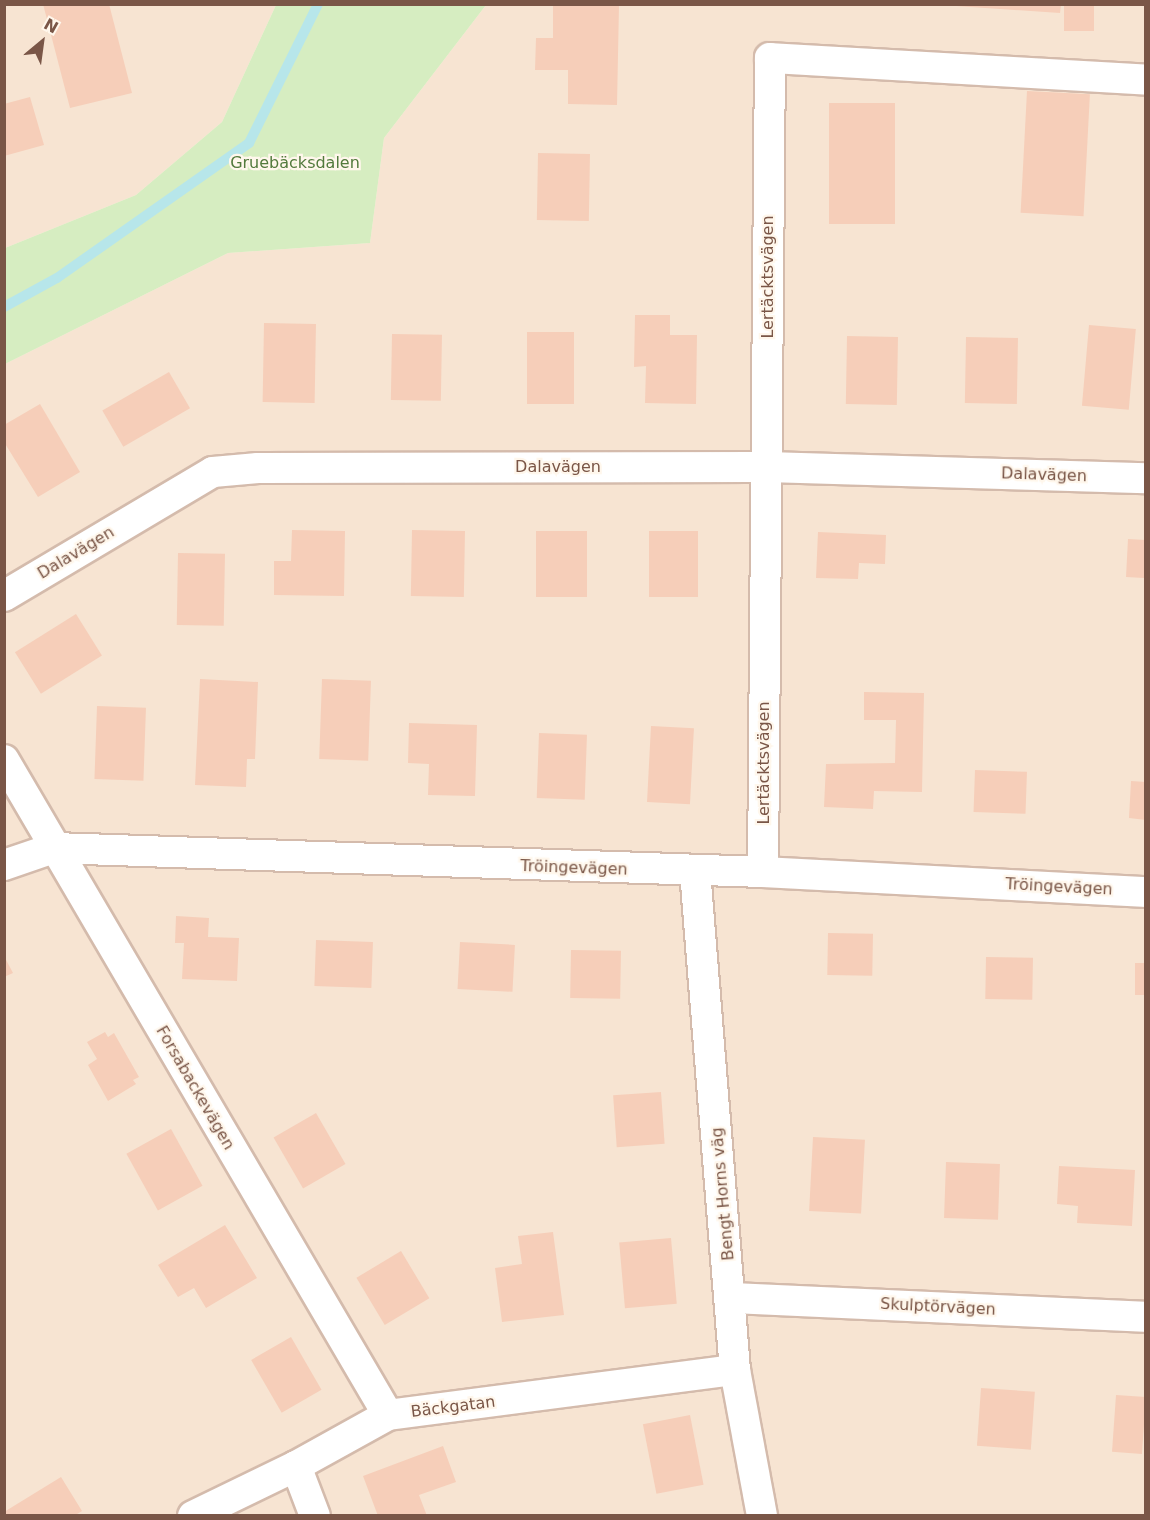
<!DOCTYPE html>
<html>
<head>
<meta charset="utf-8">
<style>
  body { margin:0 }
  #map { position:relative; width:1150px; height:1520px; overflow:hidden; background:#fef2e4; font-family:"DejaVu Sans",sans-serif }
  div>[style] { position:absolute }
  .residential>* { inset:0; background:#f7e4d2 }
  .green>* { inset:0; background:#d6edc1 }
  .stream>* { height:10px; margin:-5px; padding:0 5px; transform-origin:5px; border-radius:5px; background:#b7e6ea }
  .building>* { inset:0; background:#f6ceb9; transform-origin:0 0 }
  .roads { filter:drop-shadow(2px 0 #d4bbac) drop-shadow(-2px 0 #d4bbac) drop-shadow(0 2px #d4bbac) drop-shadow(0 -2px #d4bbac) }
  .minor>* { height:30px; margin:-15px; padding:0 15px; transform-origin:15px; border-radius:15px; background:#fff }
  span { translate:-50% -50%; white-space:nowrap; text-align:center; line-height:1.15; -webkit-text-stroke:4.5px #fff7ec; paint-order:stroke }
  .park-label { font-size:16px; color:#527a3c }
  .street-label { font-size:16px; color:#7a5647 }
  .frame { position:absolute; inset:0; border:6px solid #7a5647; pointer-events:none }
  .north { position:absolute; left:12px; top:12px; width:60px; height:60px; -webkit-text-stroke:4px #fff7ec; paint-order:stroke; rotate:29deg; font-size:16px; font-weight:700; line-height:24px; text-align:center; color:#7a5647 }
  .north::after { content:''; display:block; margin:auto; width:21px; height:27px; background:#7a5647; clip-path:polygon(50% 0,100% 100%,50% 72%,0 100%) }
</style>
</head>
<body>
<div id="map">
  <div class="residential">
    <i style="clip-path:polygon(5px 5px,276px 5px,222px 122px,136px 195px,5px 248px)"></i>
    <i style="clip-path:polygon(486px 5px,1145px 5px,1145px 1515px,5px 1516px,5px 364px,228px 253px,370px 243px,384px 138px)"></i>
  </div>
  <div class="green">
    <i style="clip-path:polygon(276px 5px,486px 5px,384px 138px,370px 243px,228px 253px,5px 364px,5px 248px,136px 195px,222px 122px)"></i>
  </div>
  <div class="stream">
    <i style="left:4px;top:307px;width:60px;rotate:-28.7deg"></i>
    <i style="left:57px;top:278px;width:235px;rotate:-35.1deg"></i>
    <i style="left:249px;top:143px;width:155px;rotate:-63.6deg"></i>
  </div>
  <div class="building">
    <i style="clip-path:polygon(43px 4px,109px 4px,132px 93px,70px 108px)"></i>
    <i style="clip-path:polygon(553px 4px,619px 5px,617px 105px,568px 104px,568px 70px,535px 70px,536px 38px,553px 38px)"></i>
    <i style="clip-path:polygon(927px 4px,1061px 4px,1060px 13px)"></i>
    <i style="left:1064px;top:4px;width:30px;height:27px"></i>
    <i style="left:1027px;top:91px;width:63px;height:122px;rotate:3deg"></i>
    <i style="clip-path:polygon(30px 97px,44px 145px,4px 156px,4px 104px)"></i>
    <i style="left:829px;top:103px;width:66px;height:121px"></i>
    <i style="left:538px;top:153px;width:52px;height:67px;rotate:1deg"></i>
    <i style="clip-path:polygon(635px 315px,670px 315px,670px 335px,697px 335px,696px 404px,645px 403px,646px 366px,634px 367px)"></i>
    <i style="left:264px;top:323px;width:52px;height:79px;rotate:1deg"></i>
    <i style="left:1089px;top:325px;width:47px;height:81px;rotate:5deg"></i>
    <i style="left:527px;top:332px;width:47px;height:72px"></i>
    <i style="left:392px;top:334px;width:50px;height:66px;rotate:1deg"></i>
    <i style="left:847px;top:336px;width:51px;height:68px;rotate:1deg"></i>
    <i style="left:966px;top:337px;width:52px;height:66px;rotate:1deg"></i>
    <i style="left:169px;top:372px;width:42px;height:77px;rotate:60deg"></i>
    <i style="clip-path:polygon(40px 404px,80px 472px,38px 497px,4px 442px,4px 425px)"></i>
    <i style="clip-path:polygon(292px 530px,345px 531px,344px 596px,274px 595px,274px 561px,291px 561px)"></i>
    <i style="left:412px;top:530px;width:53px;height:66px;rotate:1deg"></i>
    <i style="left:536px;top:531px;width:51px;height:66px"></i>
    <i style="left:649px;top:531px;width:49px;height:66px"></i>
    <i style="clip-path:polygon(818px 532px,886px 535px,885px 564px,859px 563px,858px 579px,816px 578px)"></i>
    <i style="left:1128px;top:539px;width:18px;height:38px;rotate:3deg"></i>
    <i style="left:178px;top:553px;width:47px;height:72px;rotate:1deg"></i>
    <i style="left:76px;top:614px;width:49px;height:72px;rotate:58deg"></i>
    <i style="clip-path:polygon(200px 679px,258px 682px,255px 759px,247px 759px,246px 787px,195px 785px)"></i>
    <i style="left:322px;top:679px;width:49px;height:80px;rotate:2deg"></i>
    <i style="clip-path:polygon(864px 692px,924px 693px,922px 792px,874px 791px,873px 809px,824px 807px,826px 764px,895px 763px,896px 720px,864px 720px)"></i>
    <i style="left:97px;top:706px;width:49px;height:73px;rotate:2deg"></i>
    <i style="clip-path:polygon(409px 723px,477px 725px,475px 796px,428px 795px,429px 764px,408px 763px)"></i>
    <i style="left:651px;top:726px;width:43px;height:76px;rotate:3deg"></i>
    <i style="left:539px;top:733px;width:48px;height:65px;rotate:2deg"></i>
    <i style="left:975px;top:770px;width:52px;height:42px;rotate:2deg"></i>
    <i style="clip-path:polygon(1131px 781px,1146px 782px,1146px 820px,1129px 818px)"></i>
    <i style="clip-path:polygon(176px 916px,209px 918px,208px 937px,239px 938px,237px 981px,182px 979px,184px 943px,175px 943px)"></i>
    <i style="left:828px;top:933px;width:45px;height:42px;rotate:1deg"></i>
    <i style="left:316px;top:940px;width:57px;height:46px;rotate:2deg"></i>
    <i style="left:460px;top:942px;width:55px;height:47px;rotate:3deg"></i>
    <i style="left:571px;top:950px;width:50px;height:48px;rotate:1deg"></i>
    <i style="clip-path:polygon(4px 956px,13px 973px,4px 977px)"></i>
    <i style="left:986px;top:957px;width:47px;height:42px;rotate:1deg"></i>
    <i style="left:1135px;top:963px;width:11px;height:32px"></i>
    <i style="clip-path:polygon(105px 1032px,108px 1037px,114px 1033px,139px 1077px,133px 1080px,136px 1084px,108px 1101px,88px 1065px,97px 1059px,87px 1042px)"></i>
    <i style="left:661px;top:1092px;width:52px;height:48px;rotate:86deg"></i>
    <i style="left:316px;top:1113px;width:59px;height:49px;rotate:60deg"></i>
    <i style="left:171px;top:1129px;width:65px;height:51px;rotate:61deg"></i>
    <i style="left:813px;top:1137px;width:52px;height:74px;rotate:3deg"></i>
    <i style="left:946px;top:1162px;width:54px;height:56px;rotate:2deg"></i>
    <i style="clip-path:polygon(1059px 1166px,1135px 1170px,1132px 1226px,1077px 1223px,1078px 1206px,1057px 1204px)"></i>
    <i style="clip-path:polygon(225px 1225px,257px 1278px,206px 1308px,194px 1288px,178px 1297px,158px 1265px)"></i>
    <i style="clip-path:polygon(553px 1232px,564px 1315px,502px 1322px,495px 1268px,522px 1264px,518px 1236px)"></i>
    <i style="left:671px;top:1238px;width:66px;height:52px;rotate:85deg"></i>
    <i style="left:401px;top:1251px;width:55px;height:52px;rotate:59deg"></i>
    <i style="left:291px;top:1337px;width:61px;height:46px;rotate:60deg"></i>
    <i style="left:981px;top:1388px;width:54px;height:58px;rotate:4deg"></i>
    <i style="left:1116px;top:1395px;width:30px;height:57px;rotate:4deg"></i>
    <i style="left:690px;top:1415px;width:71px;height:48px;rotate:79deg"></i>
    <i style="clip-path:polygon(443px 1446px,456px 1482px,419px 1495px,427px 1516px,378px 1516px,363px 1476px)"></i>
    <i style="clip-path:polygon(61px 1477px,82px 1511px,74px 1516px,4px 1516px,4px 1512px)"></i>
  </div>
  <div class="roads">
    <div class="minor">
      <i style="left:4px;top:596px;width:243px;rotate:-30.7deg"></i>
      <i style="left:213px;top:472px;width:45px;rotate:-5.1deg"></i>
      <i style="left:258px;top:468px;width:509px;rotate:-0.11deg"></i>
      <i style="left:767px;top:467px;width:379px;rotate:1.7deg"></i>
      <i style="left:4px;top:760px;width:759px;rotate:59.62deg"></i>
      <i style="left:4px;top:865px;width:53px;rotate:-18.8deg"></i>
      <i style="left:54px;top:848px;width:709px;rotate:1.94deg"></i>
      <i style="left:763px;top:872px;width:384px;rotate:3deg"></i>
      <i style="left:695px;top:871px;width:501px;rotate:85.42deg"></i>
      <i style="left:735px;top:1370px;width:148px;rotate:79.5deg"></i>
      <i style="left:763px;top:872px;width:814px;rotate:-89.51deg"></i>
      <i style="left:770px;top:58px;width:377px;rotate:3.3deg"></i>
      <i style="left:731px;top:1298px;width:415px;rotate:2.6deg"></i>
      <i style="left:296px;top:1466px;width:53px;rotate:69.2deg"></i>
      <i style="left:193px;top:1516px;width:114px;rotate:-25.9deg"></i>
      <i style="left:296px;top:1466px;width:105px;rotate:-29deg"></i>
      <i style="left:388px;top:1415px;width:350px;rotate:-7.4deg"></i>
    </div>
  </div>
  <div class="park-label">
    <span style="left:295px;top:163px">Gruebäcksdalen</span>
  </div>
  <div class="street-label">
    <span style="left:768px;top:277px;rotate:-90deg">Lertäcktsvägen</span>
    <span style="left:558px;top:467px">Dalavägen</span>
    <span style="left:1044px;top:475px;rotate:2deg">Dalavägen</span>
    <span style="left:76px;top:553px;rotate:-31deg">Dalavägen</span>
    <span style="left:764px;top:763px;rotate:-90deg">Lertäcktsvägen</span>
    <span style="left:574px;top:868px;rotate:2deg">Tröingevägen</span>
    <span style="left:1059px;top:887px;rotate:3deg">Tröingevägen</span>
    <span style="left:195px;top:1088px;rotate:60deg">Forsabackevägen</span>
    <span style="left:723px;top:1194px;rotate:-95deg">Bengt Horns väg</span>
    <span style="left:938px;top:1307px;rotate:3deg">Skulptörvägen</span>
    <span style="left:453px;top:1407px;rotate:-7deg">Bäckgatan</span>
  </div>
  <div class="frame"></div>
  <div class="north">N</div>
</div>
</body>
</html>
